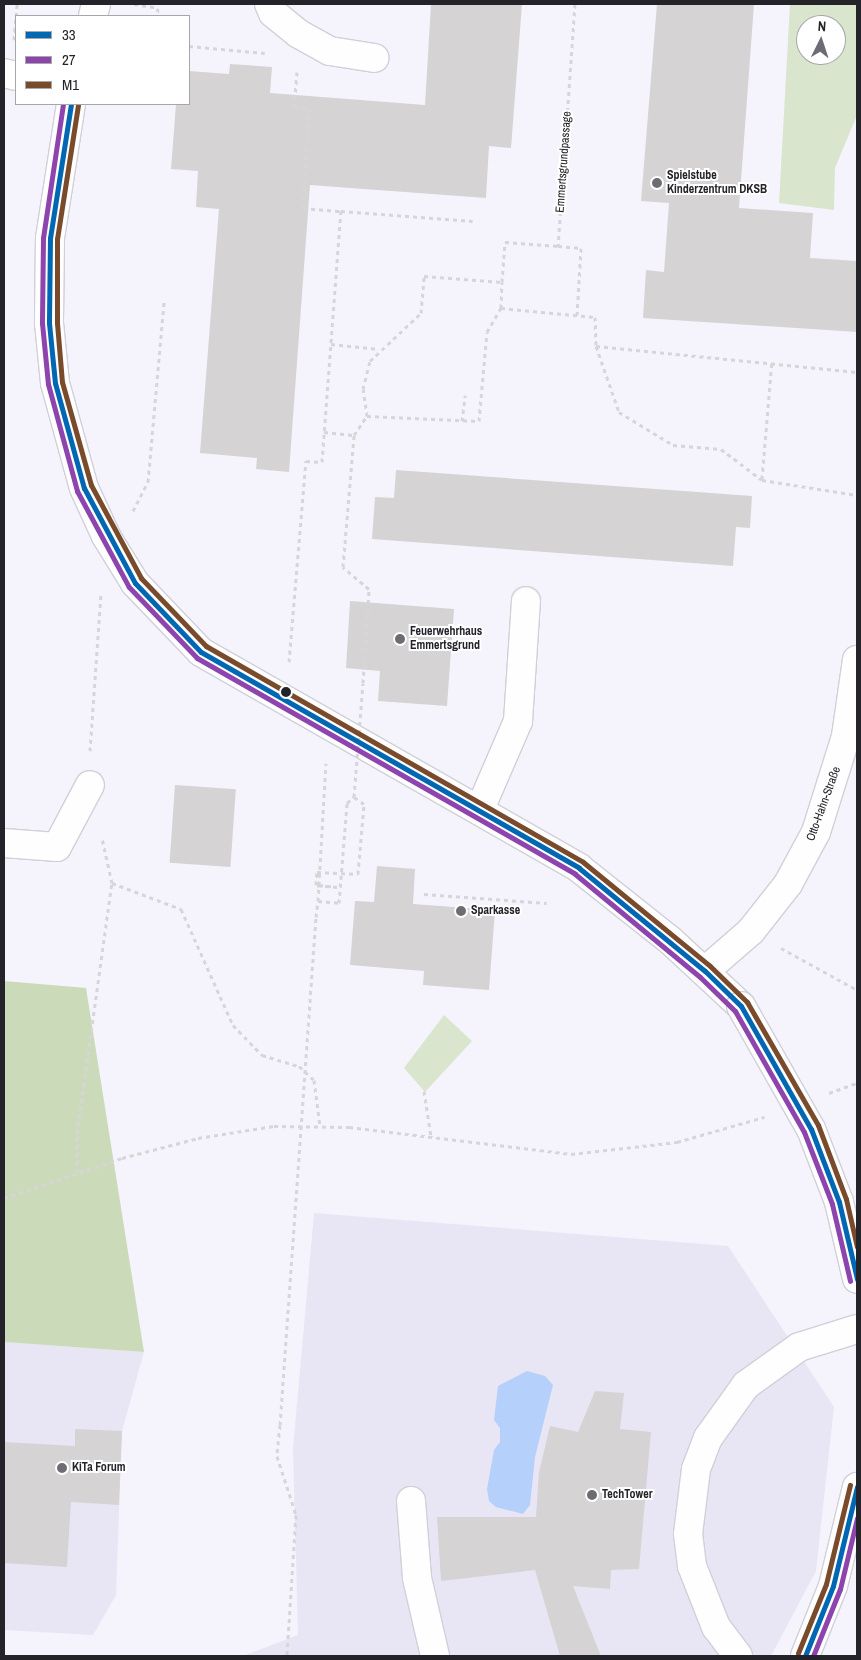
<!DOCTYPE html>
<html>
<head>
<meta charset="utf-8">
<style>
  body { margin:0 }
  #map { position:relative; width:861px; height:1660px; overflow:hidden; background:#f5f4fc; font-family:"Archivo Narrow",sans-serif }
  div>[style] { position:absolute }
  .built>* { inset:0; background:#e8e6f4 }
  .green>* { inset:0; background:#d9e5cc }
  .forest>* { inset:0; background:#cbdab9 }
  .water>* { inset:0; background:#b4d0fb }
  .building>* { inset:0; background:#d6d3d4; transform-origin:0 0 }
  .path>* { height:3px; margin-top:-1.5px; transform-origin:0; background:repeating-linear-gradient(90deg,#d6d6d8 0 4px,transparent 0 8px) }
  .roads { filter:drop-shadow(1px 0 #d1d0d7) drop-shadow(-1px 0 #d1d0d7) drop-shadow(0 1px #d1d0d7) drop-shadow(0 -1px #d1d0d7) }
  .minor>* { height:28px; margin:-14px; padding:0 14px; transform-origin:14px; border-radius:14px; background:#fefdff }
  .path-bridge>* { height:3px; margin-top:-1.5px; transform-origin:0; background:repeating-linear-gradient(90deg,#d6d6d8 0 4px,transparent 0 8px) }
  .bridges { filter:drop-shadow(1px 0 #d1d0d7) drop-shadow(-1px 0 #d1d0d7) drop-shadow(0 1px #d1d0d7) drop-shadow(0 -1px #d1d0d7) }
  .minor-bridge>* { height:28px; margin:-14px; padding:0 14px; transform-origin:14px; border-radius:14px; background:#fefdff }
  .bus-1>* { height:5px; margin:-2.5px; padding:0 2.5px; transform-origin:2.5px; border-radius:2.5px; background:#0068b3 }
  .bus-2>* { height:5px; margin:-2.5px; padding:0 2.5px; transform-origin:2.5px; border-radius:2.5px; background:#8e44ad }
  .bus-3>* { height:5px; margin:-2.5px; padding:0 2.5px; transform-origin:2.5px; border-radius:2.5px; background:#7a4b2a }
  .dots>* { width:14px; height:14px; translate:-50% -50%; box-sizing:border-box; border:2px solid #fff; border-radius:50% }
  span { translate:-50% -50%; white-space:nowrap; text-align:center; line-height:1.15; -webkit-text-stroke:4px #fff; paint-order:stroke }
  .street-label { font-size:12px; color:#242329 }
  .poi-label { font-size:12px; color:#242329; font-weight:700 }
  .left { translate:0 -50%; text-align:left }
  .frame { position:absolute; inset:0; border:5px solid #242329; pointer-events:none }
  .legend { position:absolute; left:15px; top:15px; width:175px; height:90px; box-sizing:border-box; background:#fff; border:1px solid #a7a7a9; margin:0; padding:6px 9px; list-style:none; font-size:15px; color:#242329 }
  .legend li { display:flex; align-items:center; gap:10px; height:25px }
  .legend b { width:25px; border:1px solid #a7a7a9 }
  .north { position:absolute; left:796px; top:15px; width:50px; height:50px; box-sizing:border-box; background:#fff; border:1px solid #a7a7a9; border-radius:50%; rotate:4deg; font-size:14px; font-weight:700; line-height:20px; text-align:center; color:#242329 }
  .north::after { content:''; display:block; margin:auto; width:18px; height:22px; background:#6d6c73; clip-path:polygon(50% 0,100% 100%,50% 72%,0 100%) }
</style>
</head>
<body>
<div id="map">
  <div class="built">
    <i style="clip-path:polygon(314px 1213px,728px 1246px,834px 1407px,816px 1571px,771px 1656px,243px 1656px,298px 1635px,293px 1449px)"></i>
    <i style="clip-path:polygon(4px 1342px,144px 1352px,122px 1431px,116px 1595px,93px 1635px,4px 1630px)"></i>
  </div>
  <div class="green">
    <i style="clip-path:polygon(evenodd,790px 4px,857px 4px,857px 115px,835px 168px,834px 210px,779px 203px,790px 4px,806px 25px,836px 25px,836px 55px,806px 55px,806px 25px)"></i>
    <i style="clip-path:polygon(444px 1015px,472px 1041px,425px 1092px,404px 1068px)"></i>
  </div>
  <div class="forest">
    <i style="clip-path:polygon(4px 981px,86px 988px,144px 1352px,4px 1342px)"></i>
  </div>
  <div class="water">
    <i style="clip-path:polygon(527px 1371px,545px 1376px,553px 1385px,535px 1457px,530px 1505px,523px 1514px,496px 1507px,489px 1501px,487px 1489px,494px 1450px,500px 1442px,500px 1428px,494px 1420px,498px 1386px)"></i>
  </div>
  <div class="building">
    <i style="clip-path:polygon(431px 4px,522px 4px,511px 148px,489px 146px,486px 198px,310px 185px,289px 472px,256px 469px,257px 458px,200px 453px,219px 209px,196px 207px,198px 171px,171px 169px,176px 104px,189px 104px,189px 71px,229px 74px,230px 64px,272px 67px,270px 93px,425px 105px)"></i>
    <i style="clip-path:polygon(657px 4px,754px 4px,739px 208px,813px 213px,810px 258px,857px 261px,857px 332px,643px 318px,646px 270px,664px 272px,669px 203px,641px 201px)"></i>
    <i style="clip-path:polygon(396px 470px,752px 496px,750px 528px,736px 527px,733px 566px,372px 539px,375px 497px,394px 498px)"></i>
    <i style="clip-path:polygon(350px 601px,454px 609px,447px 706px,378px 701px,380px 671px,346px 668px)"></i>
    <i style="left:175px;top:785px;width:61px;height:78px;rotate:4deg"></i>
    <i style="clip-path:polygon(377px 866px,415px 869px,413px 904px,495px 910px,489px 990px,423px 985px,424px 971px,350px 965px,355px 901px,374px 902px)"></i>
    <i style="clip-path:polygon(595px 1391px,624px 1393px,620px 1429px,651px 1432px,639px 1569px,611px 1570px,610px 1589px,573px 1586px,601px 1656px,560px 1656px,535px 1570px,441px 1581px,437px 1517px,536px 1517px,539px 1472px,550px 1426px,578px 1432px)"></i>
    <i style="clip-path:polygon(75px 1429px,122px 1431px,119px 1505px,71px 1502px,67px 1567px,4px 1563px,4px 1442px,75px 1446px)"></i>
  </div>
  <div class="path">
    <i style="left:134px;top:4px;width:24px;rotate:9deg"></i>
    <i style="left:158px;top:8px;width:8px;rotate:97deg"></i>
    <i style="left:575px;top:4px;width:243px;rotate:94deg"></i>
    <i style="left:558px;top:246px;width:23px;rotate:5deg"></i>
    <i style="left:581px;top:248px;width:67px;rotate:93.4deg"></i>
    <i style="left:14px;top:40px;width:36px;rotate:-85deg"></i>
    <i style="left:189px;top:46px;width:76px;rotate:5.3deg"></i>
    <i style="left:297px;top:72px;width:34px;rotate:95deg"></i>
    <i style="left:294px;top:106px;width:15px;rotate:8deg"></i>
    <i style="left:309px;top:108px;width:100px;rotate:93.4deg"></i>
    <i style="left:303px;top:208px;width:38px;rotate:5deg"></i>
    <i style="left:501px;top:308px;width:26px;rotate:-88deg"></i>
    <i style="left:331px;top:344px;width:48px;rotate:5.9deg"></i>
    <i style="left:596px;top:346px;width:70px;rotate:70.8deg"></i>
    <i style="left:619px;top:412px;width:63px;rotate:31.4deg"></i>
    <i style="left:673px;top:445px;width:48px;rotate:4.8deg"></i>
    <i style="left:721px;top:449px;width:51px;rotate:37.1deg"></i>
    <i style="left:762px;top:480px;width:96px;rotate:9deg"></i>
    <i style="left:367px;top:416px;width:27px;rotate:-98deg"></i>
    <i style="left:363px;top:389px;width:29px;rotate:-76deg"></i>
    <i style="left:370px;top:361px;width:70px;rotate:-43.3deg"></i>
    <i style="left:421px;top:313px;width:37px;rotate:-85deg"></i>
    <i style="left:424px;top:276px;width:78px;rotate:4.4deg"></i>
    <i style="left:502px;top:282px;width:40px;rotate:-85.7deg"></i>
    <i style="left:505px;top:242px;width:53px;rotate:4.3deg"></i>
    <i style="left:462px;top:421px;width:26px;rotate:-83deg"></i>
    <i style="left:324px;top:432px;width:29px;rotate:6deg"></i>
    <i style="left:762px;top:479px;width:119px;rotate:-85.2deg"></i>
    <i style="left:133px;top:511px;width:33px;rotate:-63deg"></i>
    <i style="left:148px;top:482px;width:182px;rotate:-84.9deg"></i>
    <i style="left:289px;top:662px;width:202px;rotate:-85.2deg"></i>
    <i style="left:306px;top:461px;width:16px;rotate:4deg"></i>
    <i style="left:322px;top:462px;width:252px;rotate:-85.7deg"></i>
    <i style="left:341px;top:211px;width:132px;rotate:4.3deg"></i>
    <i style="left:363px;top:683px;width:94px;rotate:-86.3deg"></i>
    <i style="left:369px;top:589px;width:34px;rotate:-140deg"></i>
    <i style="left:343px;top:567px;width:132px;rotate:-85.2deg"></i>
    <i style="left:354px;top:435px;width:23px;rotate:-56deg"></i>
    <i style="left:367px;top:416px;width:112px;rotate:2.6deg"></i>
    <i style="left:479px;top:421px;width:89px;rotate:-84.9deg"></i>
    <i style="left:487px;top:332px;width:28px;rotate:-60deg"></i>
    <i style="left:501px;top:308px;width:94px;rotate:5.5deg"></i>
    <i style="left:595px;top:317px;width:29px;rotate:88deg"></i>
    <i style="left:596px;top:346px;width:262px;rotate:5.7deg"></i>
    <i style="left:90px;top:751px;width:156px;rotate:-86deg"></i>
    <i style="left:112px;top:883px;width:74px;rotate:20.6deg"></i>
    <i style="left:181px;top:909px;width:127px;rotate:65.9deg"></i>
    <i style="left:233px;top:1025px;width:42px;rotate:46deg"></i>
    <i style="left:262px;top:1055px;width:39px;rotate:17deg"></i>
    <i style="left:299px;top:1066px;width:21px;rotate:43deg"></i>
    <i style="left:314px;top:1080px;width:46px;rotate:82.6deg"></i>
    <i style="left:319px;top:885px;width:18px;rotate:6deg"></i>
    <i style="left:424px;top:894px;width:123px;rotate:4.2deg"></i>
    <i style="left:318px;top:901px;width:138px;rotate:-86.7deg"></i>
    <i style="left:316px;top:917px;width:16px;rotate:-83deg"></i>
    <i style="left:318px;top:901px;width:21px;rotate:5deg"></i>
    <i style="left:339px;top:903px;width:100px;rotate:-85.4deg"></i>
    <i style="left:347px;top:803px;width:9px;rotate:-41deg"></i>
    <i style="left:781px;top:948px;width:87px;rotate:28.9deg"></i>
    <i style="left:424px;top:1091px;width:46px;rotate:81.2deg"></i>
    <i style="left:829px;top:1093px;width:30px;rotate:-20deg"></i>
    <i style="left:77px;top:1172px;width:38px;rotate:-90deg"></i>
    <i style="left:77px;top:1134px;width:253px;rotate:-82.1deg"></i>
    <i style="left:112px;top:883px;width:46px;rotate:-102.5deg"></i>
    <i style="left:4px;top:1198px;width:125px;rotate:-18.7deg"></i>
    <i style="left:122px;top:1158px;width:79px;rotate:-14.7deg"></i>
    <i style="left:198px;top:1138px;width:77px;rotate:-9deg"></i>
    <i style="left:274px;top:1126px;width:75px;rotate:0.8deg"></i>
    <i style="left:349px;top:1127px;width:224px;rotate:6.9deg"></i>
    <i style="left:571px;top:1154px;width:107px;rotate:-6.5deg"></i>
    <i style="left:677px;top:1142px;width:91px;rotate:-16deg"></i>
    <i style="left:280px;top:1425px;width:31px;rotate:96deg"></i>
    <i style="left:277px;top:1456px;width:62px;rotate:72.1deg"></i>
    <i style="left:296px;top:1515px;width:141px;rotate:93.7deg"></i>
  </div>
  <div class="roads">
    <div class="minor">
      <i style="left:269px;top:4px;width:10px;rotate:66deg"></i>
      <i style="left:273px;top:13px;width:33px;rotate:39deg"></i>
      <i style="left:299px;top:34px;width:35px;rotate:29deg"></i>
      <i style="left:330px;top:51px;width:45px;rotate:9deg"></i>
      <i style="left:93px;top:16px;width:12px;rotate:-76deg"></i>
      <i style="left:4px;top:73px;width:12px;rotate:14deg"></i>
      <i style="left:71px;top:104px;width:136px;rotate:98.9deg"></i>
      <i style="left:50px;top:238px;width:85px;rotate:90.7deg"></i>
      <i style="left:49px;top:323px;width:60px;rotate:84.3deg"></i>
      <i style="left:55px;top:383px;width:109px;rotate:74.6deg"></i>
      <i style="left:84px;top:488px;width:53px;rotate:65.4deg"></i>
      <i style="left:106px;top:536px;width:55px;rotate:58.3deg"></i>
      <i style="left:135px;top:583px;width:95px;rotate:46.3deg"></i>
      <i style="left:201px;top:652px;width:435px;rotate:29.7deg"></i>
      <i style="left:579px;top:868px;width:117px;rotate:38.4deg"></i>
      <i style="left:671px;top:941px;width:96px;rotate:42.9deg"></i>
      <i style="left:480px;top:809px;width:96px;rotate:-66.6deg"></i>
      <i style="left:518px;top:721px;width:120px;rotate:-86.2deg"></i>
      <i style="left:4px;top:843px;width:53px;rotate:4.3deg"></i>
      <i style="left:57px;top:847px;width:70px;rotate:-62deg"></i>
      <i style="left:705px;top:971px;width:61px;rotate:-41deg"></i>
      <i style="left:751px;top:931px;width:60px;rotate:-51.8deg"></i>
      <i style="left:788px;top:884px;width:59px;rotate:-61.7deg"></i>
      <i style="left:816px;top:832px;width:101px;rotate:-72.6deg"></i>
      <i style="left:846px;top:736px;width:77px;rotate:-81.8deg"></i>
      <i style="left:411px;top:1501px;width:77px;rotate:85.5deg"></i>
      <i style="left:417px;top:1578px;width:80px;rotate:77deg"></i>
      <i style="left:738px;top:1656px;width:36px;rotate:-127deg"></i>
      <i style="left:716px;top:1627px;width:66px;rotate:-111.5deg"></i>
      <i style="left:692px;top:1566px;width:32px;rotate:-97deg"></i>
      <i style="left:688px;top:1534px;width:65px;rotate:-83deg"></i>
      <i style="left:696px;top:1469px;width:33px;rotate:-69deg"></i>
      <i style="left:708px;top:1438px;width:65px;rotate:-54.4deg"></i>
      <i style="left:746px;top:1385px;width:65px;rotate:-35.6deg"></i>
      <i style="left:799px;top:1347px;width:61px;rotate:-17.2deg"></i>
      <i style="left:805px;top:1656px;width:75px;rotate:-68.2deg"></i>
      <i style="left:833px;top:1586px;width:102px;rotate:-76.4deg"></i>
    </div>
  </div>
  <div class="path-bridge">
    <i style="left:337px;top:887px;width:21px;rotate:-175deg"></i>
    <i style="left:316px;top:885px;width:13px;rotate:-86deg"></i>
    <i style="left:317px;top:872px;width:41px;rotate:2.8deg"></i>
    <i style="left:358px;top:874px;width:70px;rotate:-85.1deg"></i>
    <i style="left:364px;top:804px;width:12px;rotate:-145deg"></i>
    <i style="left:354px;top:797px;width:114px;rotate:-85.5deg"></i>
    <i style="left:280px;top:1425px;width:509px;rotate:-85.95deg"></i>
  </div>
  <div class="bridges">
    <div class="minor-bridge">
      <i style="left:741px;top:1006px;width:142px;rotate:60.4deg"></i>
      <i style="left:811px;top:1129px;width:78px;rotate:69deg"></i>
      <i style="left:839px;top:1202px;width:79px;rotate:76.8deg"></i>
    </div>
  </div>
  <div class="bus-1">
    <i style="left:71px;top:104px;width:136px;rotate:98.9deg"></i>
    <i style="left:50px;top:238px;width:85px;rotate:90.7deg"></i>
    <i style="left:49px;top:323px;width:60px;rotate:84.3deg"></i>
    <i style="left:55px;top:383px;width:109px;rotate:74.6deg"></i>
    <i style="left:84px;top:488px;width:108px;rotate:61.8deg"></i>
    <i style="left:135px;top:583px;width:95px;rotate:46.3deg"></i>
    <i style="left:201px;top:652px;width:435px;rotate:29.7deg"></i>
    <i style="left:579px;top:868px;width:163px;rotate:39.3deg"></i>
    <i style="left:705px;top:971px;width:50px;rotate:44.2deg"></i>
    <i style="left:741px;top:1006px;width:142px;rotate:60.4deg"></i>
    <i style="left:811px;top:1129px;width:78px;rotate:69deg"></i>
    <i style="left:839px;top:1202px;width:79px;rotate:76.8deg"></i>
    <i style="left:805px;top:1656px;width:75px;rotate:-68.2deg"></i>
    <i style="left:833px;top:1586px;width:102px;rotate:-76.4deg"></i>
  </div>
  <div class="bus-2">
    <i style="left:63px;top:104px;width:135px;rotate:98.5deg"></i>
    <i style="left:43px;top:238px;width:85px;rotate:90.7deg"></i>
    <i style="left:42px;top:323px;width:61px;rotate:84.4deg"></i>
    <i style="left:48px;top:384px;width:111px;rotate:74.8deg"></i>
    <i style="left:77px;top:491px;width:109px;rotate:61.6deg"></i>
    <i style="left:129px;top:587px;width:98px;rotate:46.2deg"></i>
    <i style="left:197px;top:658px;width:435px;rotate:29.7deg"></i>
    <i style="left:575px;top:874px;width:162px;rotate:39.5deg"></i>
    <i style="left:700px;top:977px;width:49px;rotate:44.2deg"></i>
    <i style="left:735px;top:1011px;width:139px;rotate:60.3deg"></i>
    <i style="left:804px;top:1132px;width:77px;rotate:68.7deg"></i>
    <i style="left:832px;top:1204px;width:79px;rotate:76.8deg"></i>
    <i style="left:813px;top:1656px;width:72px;rotate:-68.1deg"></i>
    <i style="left:840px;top:1589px;width:73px;rotate:-76.5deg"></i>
  </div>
  <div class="bus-3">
    <i style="left:78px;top:105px;width:136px;rotate:98.9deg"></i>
    <i style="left:57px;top:239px;width:84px;rotate:90deg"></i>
    <i style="left:57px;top:323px;width:59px;rotate:85.2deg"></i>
    <i style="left:62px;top:382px;width:107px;rotate:74.3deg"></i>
    <i style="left:91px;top:485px;width:106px;rotate:61.7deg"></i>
    <i style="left:141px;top:578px;width:94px;rotate:46.3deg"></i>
    <i style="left:206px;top:646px;width:434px;rotate:29.8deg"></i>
    <i style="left:583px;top:862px;width:164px;rotate:39.3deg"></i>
    <i style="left:710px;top:966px;width:52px;rotate:44.2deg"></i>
    <i style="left:747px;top:1002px;width:142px;rotate:60deg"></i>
    <i style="left:818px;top:1125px;width:79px;rotate:69.3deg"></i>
    <i style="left:846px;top:1199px;width:49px;rotate:77.1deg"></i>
    <i style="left:798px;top:1653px;width:74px;rotate:-67.9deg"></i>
    <i style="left:826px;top:1584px;width:102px;rotate:-76.4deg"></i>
  </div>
  <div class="dots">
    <i style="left:657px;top:183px;background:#6d6c73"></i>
    <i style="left:400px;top:639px;background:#6d6c73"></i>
    <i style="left:286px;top:692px;background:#242329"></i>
    <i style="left:461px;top:911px;background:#6d6c73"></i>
    <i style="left:62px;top:1468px;background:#6d6c73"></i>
    <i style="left:592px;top:1495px;background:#6d6c73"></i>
  </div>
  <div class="street-label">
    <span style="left:564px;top:162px;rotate:-86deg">Emmertsgrundpassage</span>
    <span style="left:824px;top:804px;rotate:-70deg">Otto-Hahn-Straße</span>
  </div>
  <div class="poi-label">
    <span class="left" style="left:667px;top:183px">Spielstube<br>Kinderzentrum DKSB</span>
    <span class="left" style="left:410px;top:639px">Feuerwehrhaus<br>Emmertsgrund</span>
    <span class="left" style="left:471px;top:911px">Sparkasse</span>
    <span class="left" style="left:72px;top:1468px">KiTa Forum</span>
    <span class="left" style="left:602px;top:1495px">TechTower</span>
  </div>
  <div class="frame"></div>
  <ul class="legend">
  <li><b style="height:6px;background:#0068b3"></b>33</li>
  <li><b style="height:6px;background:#8e44ad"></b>27</li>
  <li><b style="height:6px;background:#7a4b2a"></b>M1</li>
  </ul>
  <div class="north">N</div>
</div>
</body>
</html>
